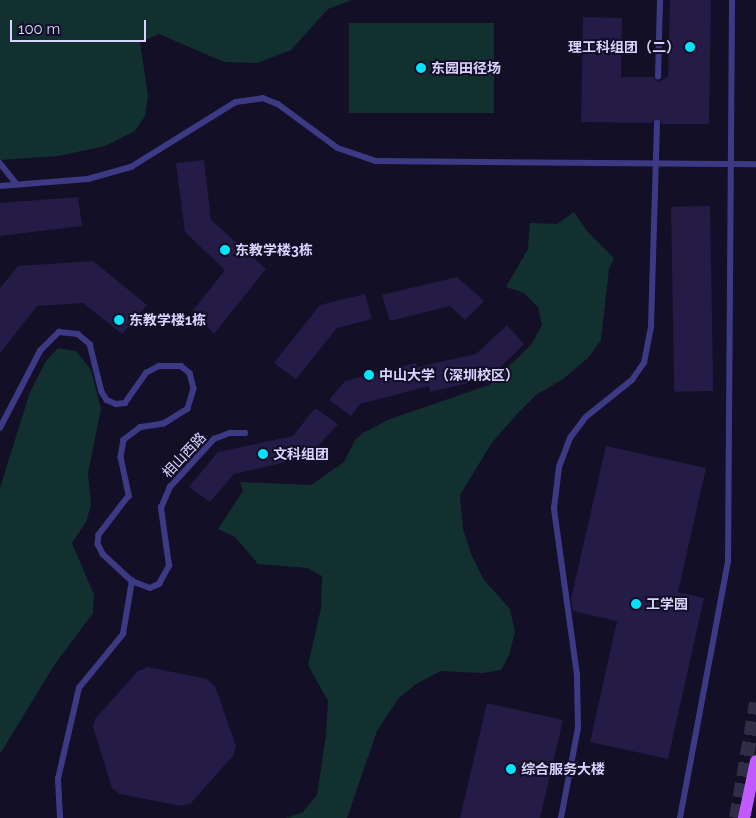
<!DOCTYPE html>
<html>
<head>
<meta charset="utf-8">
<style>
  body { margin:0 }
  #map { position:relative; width:756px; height:818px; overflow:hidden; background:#130f26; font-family:Raleway,"Noto Sans SC",sans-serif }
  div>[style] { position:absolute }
  .green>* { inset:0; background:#12302f; transform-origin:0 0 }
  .building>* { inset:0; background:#241b47; transform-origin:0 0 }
  .trunk-tunnel>* { height:14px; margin-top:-7px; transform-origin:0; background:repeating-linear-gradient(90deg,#312d47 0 14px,transparent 0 21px) }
  .service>* { height:5.5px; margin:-2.75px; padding:0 2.75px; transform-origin:2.75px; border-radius:2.75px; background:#3d3a85 }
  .primary>* { height:12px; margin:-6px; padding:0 6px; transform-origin:6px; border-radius:6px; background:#c25bff }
  .dots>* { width:14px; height:14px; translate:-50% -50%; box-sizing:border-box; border:2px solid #130f26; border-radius:50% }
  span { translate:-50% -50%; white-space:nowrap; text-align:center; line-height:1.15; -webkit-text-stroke:4px #130f26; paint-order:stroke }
  .poi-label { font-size:14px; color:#d9d4ff; font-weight:700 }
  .right { translate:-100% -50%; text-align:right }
  .left { translate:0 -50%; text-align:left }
  .street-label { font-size:14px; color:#d9d4ff }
  .scale { position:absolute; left:10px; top:20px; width:136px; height:22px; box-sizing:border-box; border:2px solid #d9d4ff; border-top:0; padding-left:6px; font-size:15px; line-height:18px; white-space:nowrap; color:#d9d4ff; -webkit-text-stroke:4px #130f26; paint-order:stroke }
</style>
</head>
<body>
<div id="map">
  <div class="green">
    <i style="clip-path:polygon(0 0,352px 0,328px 9px,291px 50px,257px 63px,224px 62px,159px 34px,140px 42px,148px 95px,145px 116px,135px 131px,105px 146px,58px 156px,0 160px)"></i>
    <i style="left:494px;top:23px;width:90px;height:145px;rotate:90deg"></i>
    <i style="clip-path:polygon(574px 212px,587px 231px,614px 258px,609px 269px,601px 340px,588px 358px,563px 379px,536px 395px,517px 414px,491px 444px,460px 495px,463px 529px,471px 554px,484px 580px,510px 609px,515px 632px,509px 655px,501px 670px,483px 673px,441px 671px,416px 684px,398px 699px,377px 731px,347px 818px,286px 818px,303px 812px,317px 795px,326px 735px,328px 701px,308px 665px,321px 608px,322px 576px,307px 568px,258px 564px,235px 537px,218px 529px,243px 491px,240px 482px,311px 485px,344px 462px,355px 440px,363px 433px,390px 419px,489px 385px,531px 345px,542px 325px,538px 307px,524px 293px,506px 287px,528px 249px,530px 223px,557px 224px)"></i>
    <i style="clip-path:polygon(58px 348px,76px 351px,91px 370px,101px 409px,88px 473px,91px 505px,86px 522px,72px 543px,94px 595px,93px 613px,55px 664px,0 754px,0 488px,30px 392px,46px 361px)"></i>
  </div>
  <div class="building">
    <i style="clip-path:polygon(670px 0,711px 0,709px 124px,662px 124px,657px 118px,652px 123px,581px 122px,583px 17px,622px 18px,621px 77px,653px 77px,658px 82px,668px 77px)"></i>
    <i style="clip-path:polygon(204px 160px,211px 220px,266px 269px,214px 334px,192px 312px,225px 270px,185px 232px,176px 163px)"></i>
    <i style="clip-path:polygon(78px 197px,82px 226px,0 236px,0 203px)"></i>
    <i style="left:710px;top:206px;width:185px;height:39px;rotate:89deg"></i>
    <i style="clip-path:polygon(93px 261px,147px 305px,122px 334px,83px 303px,37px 306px,0 353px,0 288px,18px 266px)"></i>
    <i style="clip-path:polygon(457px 277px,484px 301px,465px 320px,450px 306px,390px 321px,382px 295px)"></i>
    <i style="clip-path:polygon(365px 294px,372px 319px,337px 328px,296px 379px,274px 363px,320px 305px)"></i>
    <i style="clip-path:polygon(507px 325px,524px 344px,489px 378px,430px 392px,429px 386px,360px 404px,351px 416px,329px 400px,345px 381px,416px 363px,417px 367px,476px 354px)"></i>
    <i style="clip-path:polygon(315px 408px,338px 424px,308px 457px,234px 474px,210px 502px,189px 487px,218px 452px,293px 436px)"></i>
    <i style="clip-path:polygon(606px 446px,706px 468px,678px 592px,704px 598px,668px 759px,590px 742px,617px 621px,573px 611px,571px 599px)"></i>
    <i style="clip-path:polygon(148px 667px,207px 679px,215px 686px,236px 746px,233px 756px,191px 803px,181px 806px,120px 794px,112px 788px,93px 727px,95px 719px,138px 671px)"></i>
    <i style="clip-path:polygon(487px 703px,563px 720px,540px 818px,460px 818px)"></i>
  </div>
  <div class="trunk-tunnel">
    <i style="left:736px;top:818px;width:117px;rotate:-80.1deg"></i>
  </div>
  <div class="service">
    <i style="left:658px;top:77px;width:77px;rotate:-88.5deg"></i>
    <i style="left:0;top:163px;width:27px;rotate:51deg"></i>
    <i style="left:0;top:186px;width:88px;rotate:-4.5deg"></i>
    <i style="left:88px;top:179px;width:45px;rotate:-15.6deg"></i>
    <i style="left:131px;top:167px;width:123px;rotate:-31.8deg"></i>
    <i style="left:236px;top:102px;width:27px;rotate:-8deg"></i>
    <i style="left:263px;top:98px;width:16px;rotate:22deg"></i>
    <i style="left:278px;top:104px;width:74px;rotate:36.3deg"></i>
    <i style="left:338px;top:148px;width:40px;rotate:18.9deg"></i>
    <i style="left:376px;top:161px;width:380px;rotate:0.5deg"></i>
    <i style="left:0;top:428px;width:87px;rotate:-62.5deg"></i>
    <i style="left:40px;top:351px;width:27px;rotate:-45deg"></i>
    <i style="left:59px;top:332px;width:19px;rotate:6deg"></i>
    <i style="left:78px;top:334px;width:16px;rotate:40deg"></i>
    <i style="left:90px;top:344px;width:49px;rotate:76deg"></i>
    <i style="left:102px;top:392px;width:9px;rotate:58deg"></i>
    <i style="left:107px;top:400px;width:10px;rotate:24deg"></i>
    <i style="left:116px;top:404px;width:9px;rotate:-6deg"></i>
    <i style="left:125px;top:403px;width:37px;rotate:-55deg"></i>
    <i style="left:146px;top:373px;width:15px;rotate:-28deg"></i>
    <i style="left:159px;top:366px;width:22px"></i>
    <i style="left:181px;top:366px;width:11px;rotate:38deg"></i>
    <i style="left:190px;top:373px;width:16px;rotate:76deg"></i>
    <i style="left:194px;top:389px;width:21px;rotate:107deg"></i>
    <i style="left:188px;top:409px;width:28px;rotate:148deg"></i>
    <i style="left:164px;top:424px;width:24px;rotate:171deg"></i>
    <i style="left:140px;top:428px;width:20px;rotate:143deg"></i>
    <i style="left:124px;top:440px;width:17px;rotate:100deg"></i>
    <i style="left:121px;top:457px;width:40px;rotate:78deg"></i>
    <i style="left:129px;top:496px;width:49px;rotate:127.6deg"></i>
    <i style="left:99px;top:535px;width:9px;rotate:96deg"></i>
    <i style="left:98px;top:544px;width:11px;rotate:63deg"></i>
    <i style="left:103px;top:554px;width:40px;rotate:43deg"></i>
    <i style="left:132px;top:581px;width:19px;rotate:21deg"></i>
    <i style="left:150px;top:588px;width:10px;rotate:-24deg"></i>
    <i style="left:159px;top:584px;width:21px;rotate:-61deg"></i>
    <i style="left:169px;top:566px;width:59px;rotate:-97.9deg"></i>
    <i style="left:161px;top:508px;width:23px;rotate:-67deg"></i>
    <i style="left:170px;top:487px;width:65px;rotate:-47.5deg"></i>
    <i style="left:214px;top:439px;width:17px;rotate:-21deg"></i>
    <i style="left:230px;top:433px;width:15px"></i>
    <i style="left:60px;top:818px;width:39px;rotate:-93deg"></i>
    <i style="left:58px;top:779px;width:93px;rotate:-77deg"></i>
    <i style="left:79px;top:688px;width:70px;rotate:-50.8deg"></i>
    <i style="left:123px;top:634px;width:54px;rotate:-80.4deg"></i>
    <i style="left:561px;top:818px;width:92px;rotate:-79.3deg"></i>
    <i style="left:578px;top:728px;width:53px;rotate:-91.1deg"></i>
    <i style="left:577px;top:675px;width:168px;rotate:-97.9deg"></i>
    <i style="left:554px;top:509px;width:42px;rotate:-83.2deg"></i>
    <i style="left:559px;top:467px;width:31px;rotate:-69deg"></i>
    <i style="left:570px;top:438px;width:26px;rotate:-53deg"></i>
    <i style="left:586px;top:417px;width:59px;rotate:-38.8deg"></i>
    <i style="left:632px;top:380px;width:21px;rotate:-55deg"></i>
    <i style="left:644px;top:363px;width:38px;rotate:-79deg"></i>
    <i style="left:651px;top:326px;width:203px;rotate:-88.3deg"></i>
    <i style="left:680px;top:818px;width:260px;rotate:-79.4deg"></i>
    <i style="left:728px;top:562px;width:562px;rotate:-89.59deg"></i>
  </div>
  <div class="primary">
    <i style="left:744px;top:818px;width:58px;rotate:-78.1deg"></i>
  </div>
  <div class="dots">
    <i style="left:690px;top:47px;background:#00e5ff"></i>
    <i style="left:421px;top:68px;background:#00e5ff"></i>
    <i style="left:225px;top:250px;background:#00e5ff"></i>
    <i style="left:119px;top:320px;background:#00e5ff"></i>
    <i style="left:369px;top:375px;background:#00e5ff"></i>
    <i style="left:263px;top:454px;background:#00e5ff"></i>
    <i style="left:636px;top:604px;background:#00e5ff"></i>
    <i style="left:511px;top:769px;background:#00e5ff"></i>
  </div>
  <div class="poi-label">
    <span class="right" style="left:680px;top:47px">理工科组团（二）</span>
    <span class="left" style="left:431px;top:68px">东园田径场</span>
    <span class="left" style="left:235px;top:250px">东教学楼3栋</span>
    <span class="left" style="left:129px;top:320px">东教学楼1栋</span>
    <span class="left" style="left:379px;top:375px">中山大学（深圳校区）</span>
    <span class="left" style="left:273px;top:454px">文科组团</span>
    <span class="left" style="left:646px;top:604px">工学园</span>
    <span class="left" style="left:521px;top:769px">综合服务大楼</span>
  </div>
  <div class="street-label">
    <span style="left:184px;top:455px;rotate:-47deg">相山西路</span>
  </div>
  <div class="scale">100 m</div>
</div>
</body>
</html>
